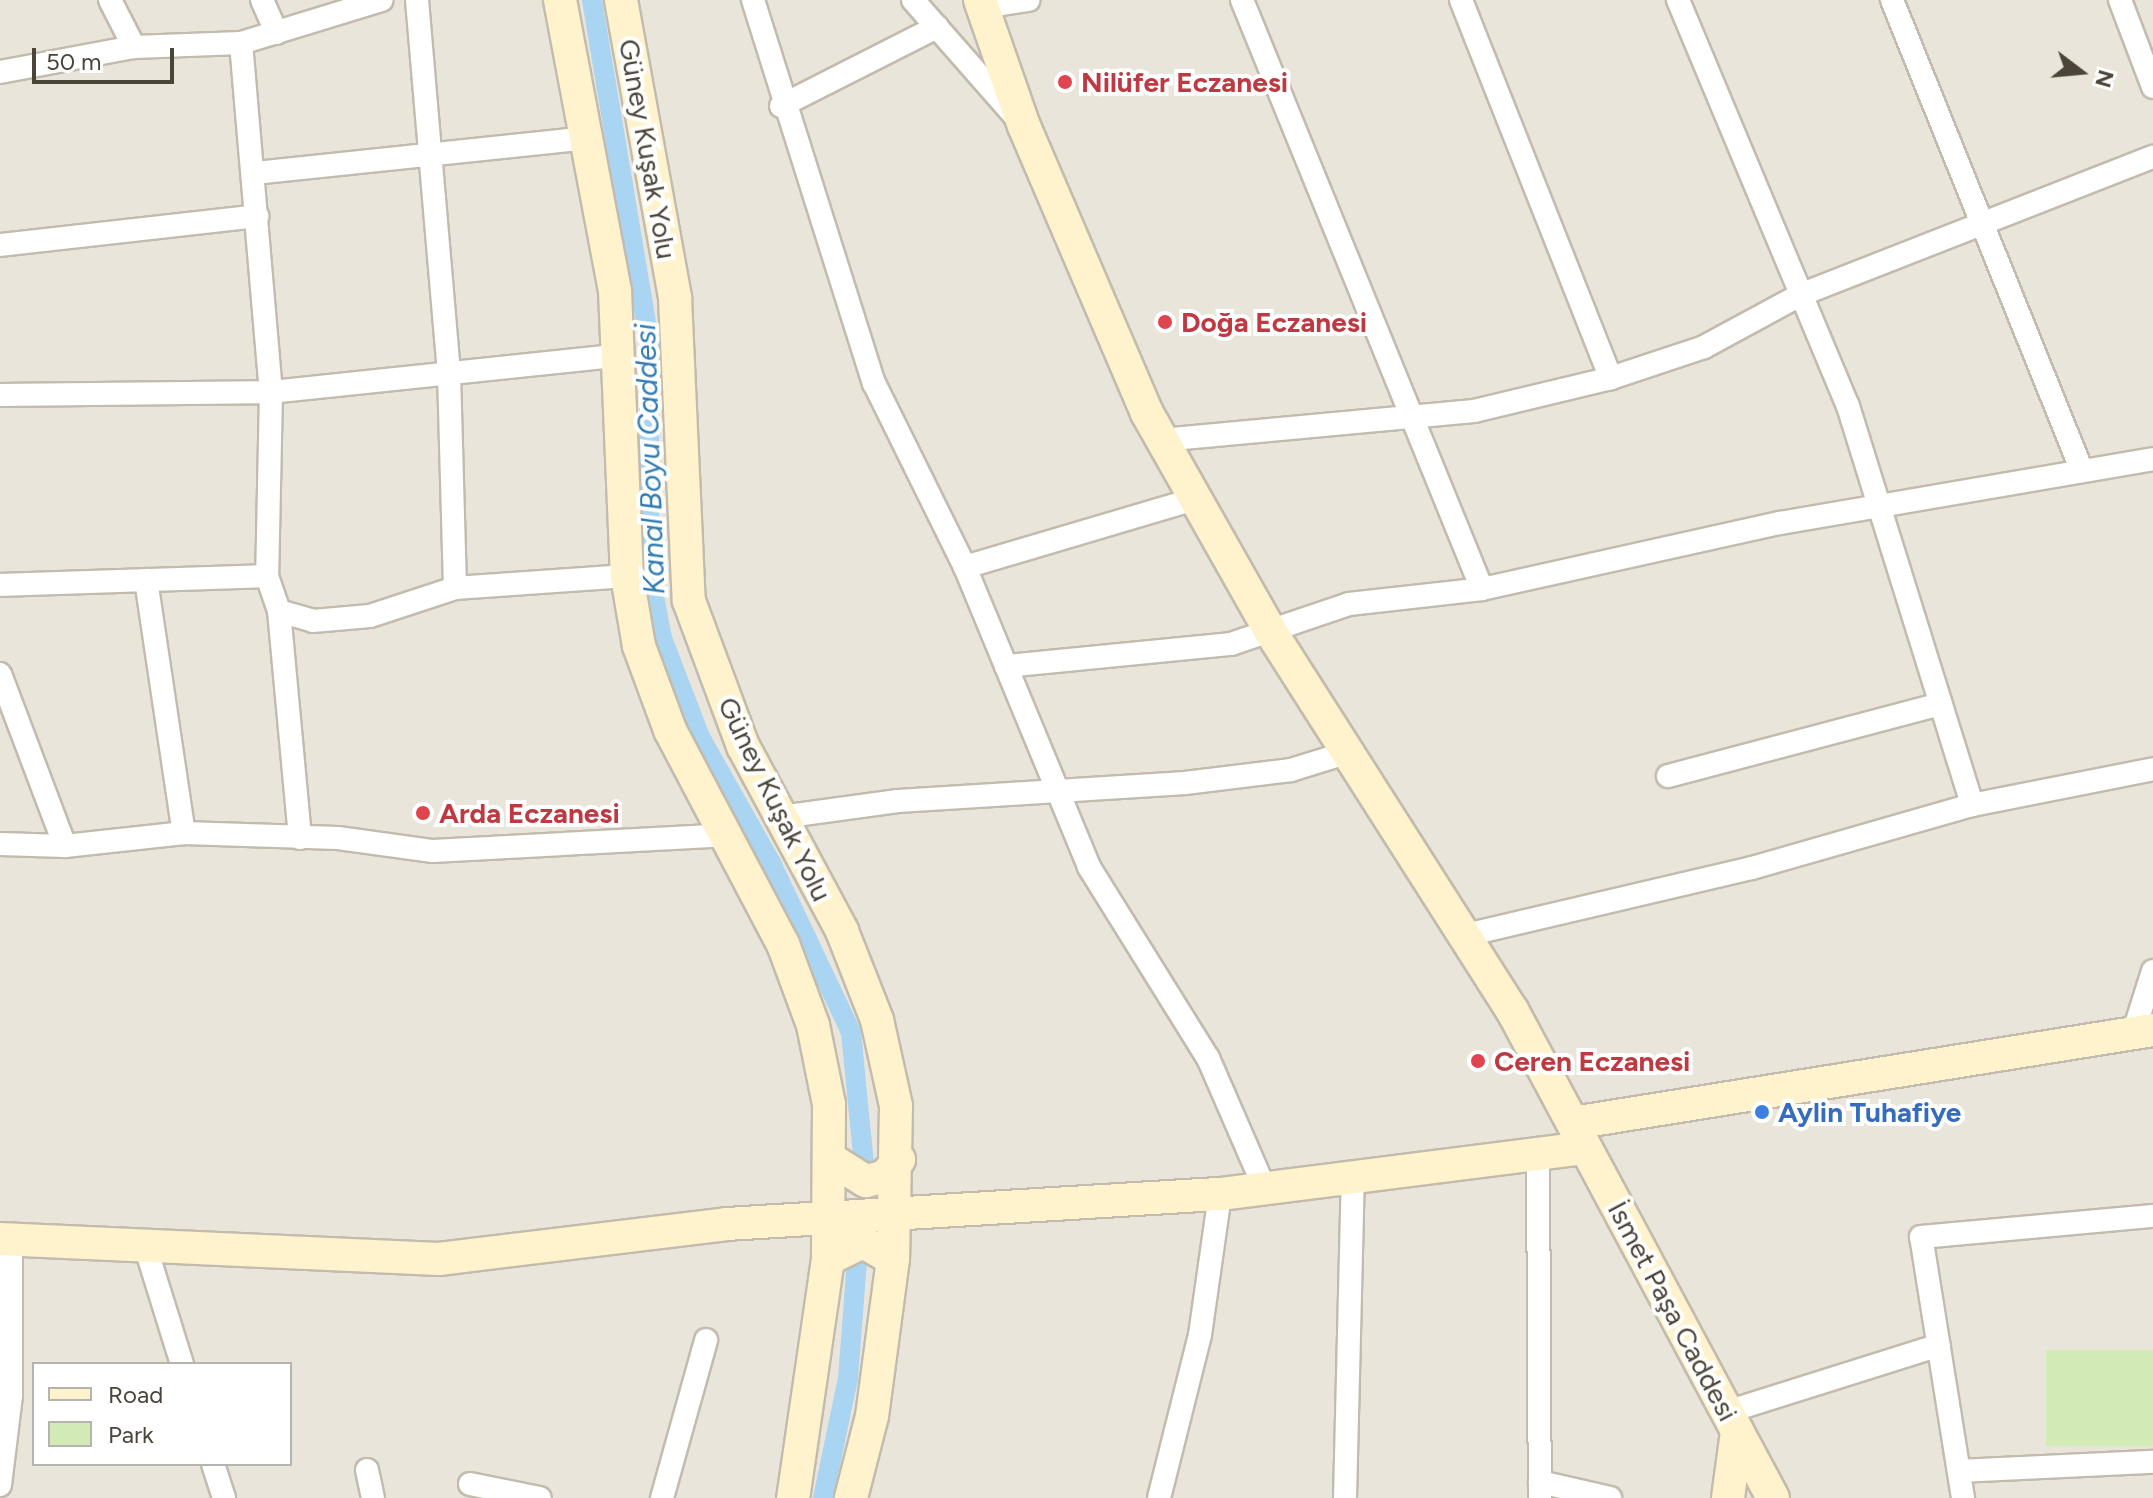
<!DOCTYPE html>
<html>
<head>
<meta charset="utf-8">
<style>
  body { margin:0 }
  #map { position:relative; width:2153px; height:1498px; overflow:hidden; background:#f6f3ec; font-family:Figtree,sans-serif }
  div>[style] { position:absolute }
  .residential>* { inset:0; background:#eae5da }
  .green>* { inset:0; background:#d2eab5; transform-origin:0 0 }
  .canal>* { height:20px; margin:-10px; padding:0 10px; transform-origin:10px; border-radius:10px; background:#a9d4f2 }
  .roads { filter:drop-shadow(2px 0 #c2bbae) drop-shadow(-2px 0 #c2bbae) drop-shadow(0 2px #c2bbae) drop-shadow(0 -2px #c2bbae) }
  .street>* { height:22px; margin:-11px; padding:0 11px; transform-origin:11px; border-radius:11px; background:#fff }
  .secondary>* { height:32px; margin:-16px; padding:0 16px; transform-origin:16px; border-radius:16px; background:#fff3cd }
  .dots>* { width:22px; height:22px; translate:-50% -50%; box-sizing:border-box; border:4px solid #fff; border-radius:50% }
  span { translate:-50% -50%; white-space:nowrap; text-align:center; line-height:1.15; -webkit-text-stroke:8px #fff; paint-order:stroke }
  .health-label { font-size:28px; color:#be3a42; font-weight:700 }
  .left { translate:0 -50%; text-align:left }
  .street-label { font-size:28px; color:#4b4439 }
  .shop-label { font-size:28px; color:#366cbe; font-weight:700 }
  .water-label { font-size:30px; color:#2e7ab2; font-style:italic }
  .legend { position:absolute; left:32px; top:1362px; width:260px; height:104px; box-sizing:border-box; background:#fff; border:2px solid #b7b4b0; margin:0; padding:10px 14px; list-style:none; font-size:24px; color:#4b4439 }
  .legend li { display:flex; align-items:center; gap:16px; height:40px }
  .legend b { width:40px; border:2px solid #b7b4b0 }
  .north { position:absolute; left:2041px; top:32px; width:80px; height:80px; -webkit-text-stroke:6px #fff; paint-order:stroke; rotate:106deg; font-size:22px; font-weight:700; line-height:32px; text-align:center; color:#4b4439 }
  .north::after { content:''; display:block; margin:auto; width:28px; height:36px; background:#4b4439; clip-path:polygon(50% 0,100% 100%,50% 72%,0 100%) }
  .scale { position:absolute; left:32px; top:48px; width:142px; height:36px; box-sizing:border-box; border:4px solid #4b4439; border-top:0; padding-left:10px; font-size:24px; line-height:28px; white-space:nowrap; color:#4b4439; -webkit-text-stroke:6px #fff; paint-order:stroke }
</style>
</head>
<body>
<div id="map">
  <div class="residential">
    <i style="clip-path:polygon(evenodd,0 0,2153px 0,2153px 1498px,0 1498px,0 0,34px 1364px,290px 1364px,290px 1464px,34px 1464px,34px 1364px)"></i>
  </div>
  <div class="green">
    <i style="left:2153px;top:1350px;width:96px;height:107px;rotate:90deg"></i>
  </div>
  <div class="canal">
    <i style="left:592px;top:0;width:345px;rotate:80.5deg"></i>
    <i style="left:649px;top:340px;width:230px;rotate:90deg"></i>
    <i style="left:649px;top:570px;width:69px;rotate:79.2deg"></i>
    <i style="left:662px;top:638px;width:106px;rotate:69deg"></i>
    <i style="left:700px;top:737px;width:145px;rotate:60.6deg"></i>
    <i style="left:771px;top:863px;width:187px;rotate:64.7deg"></i>
    <i style="left:851px;top:1032px;width:134px;rotate:84.4deg"></i>
    <i style="left:823px;top:1498px;width:123px;rotate:-78.2deg"></i>
    <i style="left:848px;top:1378px;width:117px;rotate:-85.6deg"></i>
  </div>
  <div class="roads">
    <div class="street">
      <i style="left:110px;top:0;width:53px;rotate:62.9deg"></i>
      <i style="left:262px;top:0;width:36px;rotate:66deg"></i>
      <i style="left:417px;top:0;width:374px;rotate:85.1deg"></i>
      <i style="left:449px;top:373px;width:215px;rotate:88.4deg"></i>
      <i style="left:753px;top:0;width:402px;rotate:72.5deg"></i>
      <i style="left:874px;top:383px;width:205px;rotate:63.7deg"></i>
      <i style="left:965px;top:567px;width:325px;rotate:67.5deg"></i>
      <i style="left:1089px;top:867px;width:225px;rotate:58.1deg"></i>
      <i style="left:1208px;top:1058px;width:143px;rotate:66.5deg"></i>
      <i style="left:913px;top:0;width:154px;rotate:48.7deg"></i>
      <i style="left:1242px;top:0;width:636px;rotate:67.83deg"></i>
      <i style="left:1461px;top:0;width:407px;rotate:68.4deg"></i>
      <i style="left:1678px;top:0;width:440px;rotate:67.3deg"></i>
      <i style="left:1848px;top:406px;width:418px;rotate:72.7deg"></i>
      <i style="left:1892px;top:0;width:508px;rotate:68.03deg"></i>
      <i style="left:2120px;top:0;width:93px;rotate:69.2deg"></i>
      <i style="left:983px;top:7px;width:46px;rotate:-8.8deg"></i>
      <i style="left:241px;top:43px;width:350px;rotate:85.1deg"></i>
      <i style="left:271px;top:392px;width:184px;rotate:91.2deg"></i>
      <i style="left:267px;top:576px;width:37px;rotate:71deg"></i>
      <i style="left:279px;top:611px;width:228px;rotate:84.7deg"></i>
      <i style="left:0;top:72px;width:136px;rotate:-10.6deg"></i>
      <i style="left:134px;top:47px;width:107px;rotate:-2.1deg"></i>
      <i style="left:241px;top:43px;width:147px;rotate:-17deg"></i>
      <i style="left:781px;top:106px;width:175px;rotate:-26.9deg"></i>
      <i style="left:255px;top:173px;width:336px;rotate:-6deg"></i>
      <i style="left:0;top:245px;width:259px;rotate:-6.4deg"></i>
      <i style="left:0;top:395px;width:271px;rotate:-0.6deg"></i>
      <i style="left:271px;top:392px;width:353px;rotate:-6deg"></i>
      <i style="left:1162px;top:440px;width:313px;rotate:-5.3deg"></i>
      <i style="left:1474px;top:411px;width:141px;rotate:-13.5deg"></i>
      <i style="left:1611px;top:378px;width:98px;rotate:-18.4deg"></i>
      <i style="left:1704px;top:347px;width:109px;rotate:-28.4deg"></i>
      <i style="left:1800px;top:295px;width:379px;rotate:-21.4deg"></i>
      <i style="left:965px;top:567px;width:240px;rotate:-16.5deg"></i>
      <i style="left:146px;top:580px;width:256px;rotate:81.5deg"></i>
      <i style="left:0;top:585px;width:267px;rotate:-1.9deg"></i>
      <i style="left:279px;top:611px;width:35px;rotate:16deg"></i>
      <i style="left:313px;top:621px;width:57px;rotate:-5deg"></i>
      <i style="left:370px;top:616px;width:89px;rotate:-18.2deg"></i>
      <i style="left:455px;top:588px;width:172px;rotate:-4deg"></i>
      <i style="left:1006px;top:666px;width:226px;rotate:-5.6deg"></i>
      <i style="left:1231px;top:644px;width:125px;rotate:-18.7deg"></i>
      <i style="left:1349px;top:604px;width:134px;rotate:-6.4deg"></i>
      <i style="left:1482px;top:589px;width:305px;rotate:-12.5deg"></i>
      <i style="left:1780px;top:523px;width:378px;rotate:-9.7deg"></i>
      <i style="left:0;top:674px;width:184px;rotate:69.3deg"></i>
      <i style="left:1668px;top:776px;width:282px;rotate:-14.8deg"></i>
      <i style="left:781px;top:817px;width:118px;rotate:-7.8deg"></i>
      <i style="left:898px;top:801px;width:288px;rotate:-3.6deg"></i>
      <i style="left:1185px;top:783px;width:107px;rotate:-7deg"></i>
      <i style="left:1291px;top:770px;width:64px;rotate:-17.3deg"></i>
      <i style="left:0;top:844px;width:65px;rotate:1.8deg"></i>
      <i style="left:65px;top:846px;width:120px;rotate:-6.2deg"></i>
      <i style="left:184px;top:833px;width:154px;rotate:1.9deg"></i>
      <i style="left:338px;top:838px;width:96px;rotate:7.8deg"></i>
      <i style="left:433px;top:851px;width:292px;rotate:-3.1deg"></i>
      <i style="left:1466px;top:935px;width:294px;rotate:-13.2deg"></i>
      <i style="left:1752px;top:868px;width:229px;rotate:-16deg"></i>
      <i style="left:1972px;top:805px;width:185px;rotate:-11.2deg"></i>
      <i style="left:2133px;top:1034px;width:66px;rotate:-72.4deg"></i>
      <i style="left:1538px;top:1154px;width:344px;rotate:89.7deg"></i>
      <i style="left:144px;top:1242px;width:128px;rotate:72.7deg"></i>
      <i style="left:1727px;top:1412px;width:222px;rotate:-17.5deg"></i>
      <i style="left:213px;top:1464px;width:36px;rotate:72deg"></i>
      <i style="left:367px;top:1470px;width:29px;rotate:78deg"></i>
      <i style="left:1959px;top:1471px;width:194px;rotate:-2.7deg"></i>
      <i style="left:1540px;top:1482px;width:72px;rotate:12.9deg"></i>
      <i style="left:470px;top:1484px;width:71px;rotate:11.3deg"></i>
      <i style="left:0;top:1485px;width:91px;rotate:-83deg"></i>
      <i style="left:11px;top:1395px;width:155px;rotate:-90deg"></i>
      <i style="left:662px;top:1498px;width:164px;rotate:-74.4deg"></i>
      <i style="left:1159px;top:1498px;width:168px;rotate:-75.9deg"></i>
      <i style="left:1200px;top:1335px;width:142px;rotate:-81.9deg"></i>
      <i style="left:1345px;top:1498px;width:320px;rotate:-88.6deg"></i>
      <i style="left:1963px;top:1498px;width:264px;rotate:-99.1deg"></i>
      <i style="left:1921px;top:1237px;width:233px;rotate:-5.2deg"></i>
    </div>
    <div class="secondary">
      <i style="left:560px;top:0;width:296px;rotate:79.3deg"></i>
      <i style="left:615px;top:291px;width:285px;rotate:87.6deg"></i>
      <i style="left:627px;top:576px;width:71px;rotate:80.3deg"></i>
      <i style="left:639px;top:646px;width:90px;rotate:69.7deg"></i>
      <i style="left:670px;top:730px;width:242px;rotate:62.2deg"></i>
      <i style="left:783px;top:944px;width:86px;rotate:69.7deg"></i>
      <i style="left:813px;top:1025px;width:81px;rotate:78.6deg"></i>
      <i style="left:829px;top:1104px;width:155px;rotate:90.4deg"></i>
      <i style="left:828px;top:1259px;width:242px;rotate:98.3deg"></i>
      <i style="left:621px;top:0;width:303px;rotate:79.7deg"></i>
      <i style="left:675px;top:298px;width:303px;rotate:87.4deg"></i>
      <i style="left:689px;top:601px;width:155px;rotate:69.6deg"></i>
      <i style="left:743px;top:746px;width:210px;rotate:61.8deg"></i>
      <i style="left:842px;top:931px;width:96px;rotate:68.5deg"></i>
      <i style="left:877px;top:1020px;width:88px;rotate:77.5deg"></i>
      <i style="left:896px;top:1106px;width:153px;rotate:91.1deg"></i>
      <i style="left:893px;top:1259px;width:158px;rotate:97.6deg"></i>
      <i style="left:872px;top:1416px;width:85px;rotate:104.4deg"></i>
      <i style="left:980px;top:0;width:133px;rotate:70.8deg"></i>
      <i style="left:1024px;top:126px;width:312px;rotate:66.8deg"></i>
      <i style="left:1147px;top:413px;width:248px;rotate:60.5deg"></i>
      <i style="left:1269px;top:629px;width:452px;rotate:57.5deg"></i>
      <i style="left:1512px;top:1010px;width:553px;rotate:61.86deg"></i>
      <i style="left:1573px;top:1123px;width:587px;rotate:-9.11deg"></i>
      <i style="left:832px;top:1160px;width:40px;rotate:32deg"></i>
      <i style="left:866px;top:1181px;width:18px;rotate:-13deg"></i>
      <i style="left:884px;top:1177px;width:23px;rotate:-49deg"></i>
      <i style="left:0;top:1239px;width:439px;rotate:2.6deg"></i>
      <i style="left:439px;top:1259px;width:290px;rotate:-6.9deg"></i>
      <i style="left:727px;top:1224px;width:494px;rotate:-3.5deg"></i>
      <i style="left:1220px;top:1194px;width:368px;rotate:-7.2deg"></i>
      <i style="left:828px;top:1259px;width:39px;rotate:-26deg"></i>
      <i style="left:863px;top:1242px;width:34px;rotate:30deg"></i>
      <i style="left:1728px;top:1498px;width:68px;rotate:-82.3deg"></i>
    </div>
  </div>
  <div class="dots">
    <i style="left:1065px;top:82px;background:#e0444e"></i>
    <i style="left:1165px;top:322px;background:#e0444e"></i>
    <i style="left:423px;top:813px;background:#e0444e"></i>
    <i style="left:1478px;top:1061px;background:#e0444e"></i>
    <i style="left:1762px;top:1112px;background:#3f7fe0"></i>
  </div>
  <div class="health-label">
    <span class="left" style="left:1081px;top:82px">Nilüfer Eczanesi</span>
    <span class="left" style="left:1181px;top:322px">Doğa Eczanesi</span>
    <span class="left" style="left:439px;top:813px">Arda Eczanesi</span>
    <span class="left" style="left:1494px;top:1061px">Ceren Eczanesi</span>
  </div>
  <div class="street-label">
    <span style="left:648px;top:149px;rotate:80deg">Güney Kuşak Yolu</span>
    <span style="left:775px;top:799px;rotate:64deg">Güney Kuşak Yolu</span>
    <span style="left:1673px;top:1311px;rotate:62deg">İsmet Paşa Caddesi</span>
  </div>
  <div class="shop-label">
    <span class="left" style="left:1778px;top:1112px">Aylin Tuhafiye</span>
  </div>
  <div class="water-label">
    <span style="left:650px;top:459px;rotate:-92deg">Kanal Boyu Caddesi</span>
  </div>
  <ul class="legend">
  <li><b style="height:10px;background:#fff3cd"></b>Road</li>
  <li><b style="height:22px;background:#d2eab5"></b>Park</li>
  </ul>
  <div class="north">N</div>
  <div class="scale">50 m</div>
</div>
</body>
</html>
